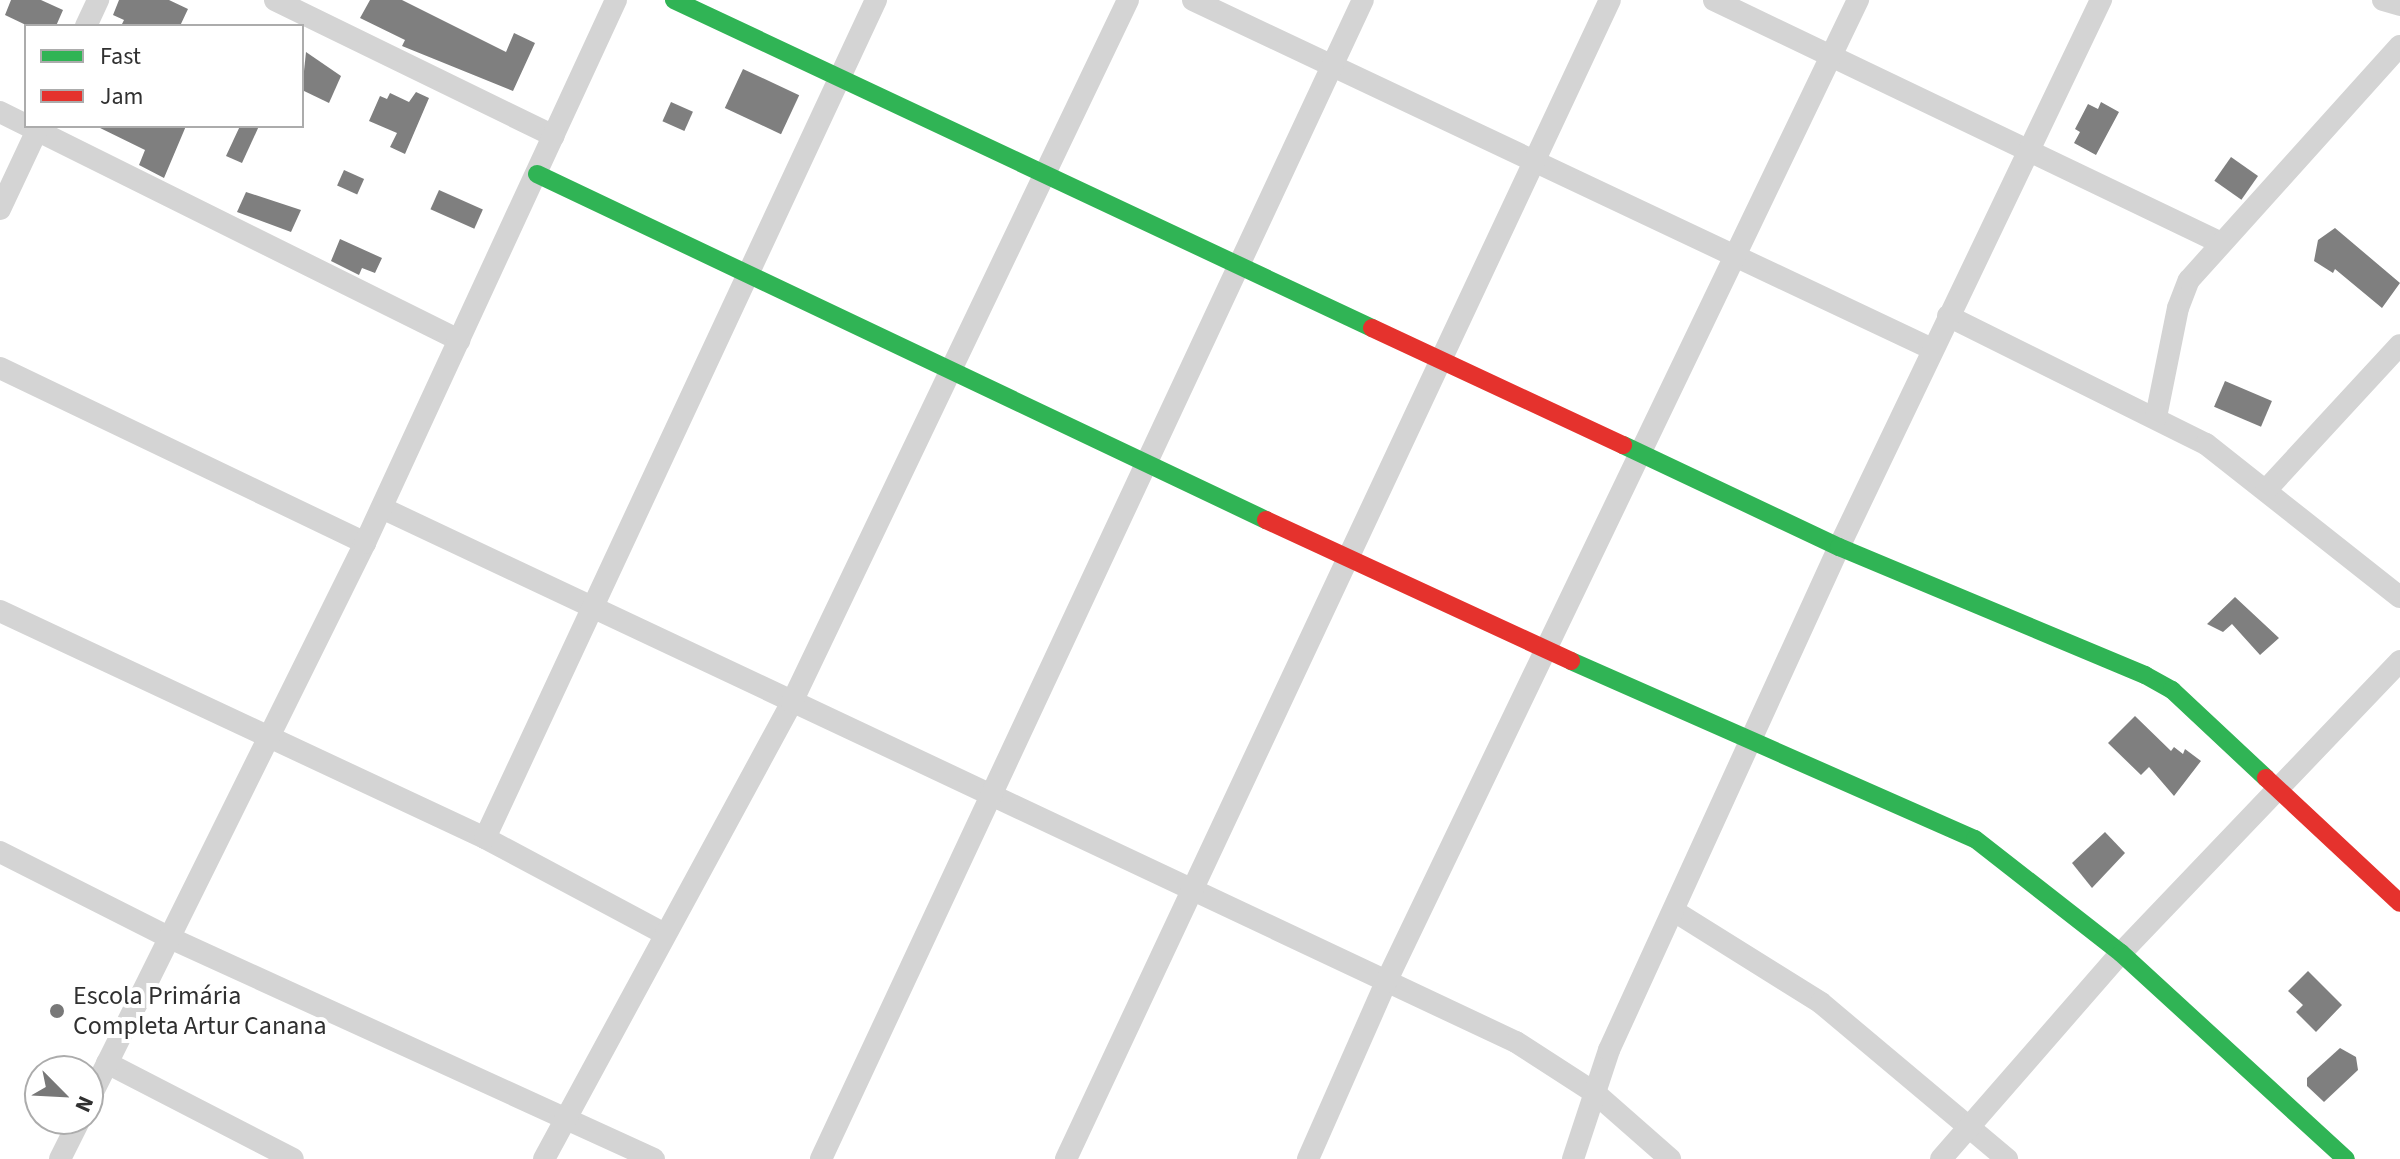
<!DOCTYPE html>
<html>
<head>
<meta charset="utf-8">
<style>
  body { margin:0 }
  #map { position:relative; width:2400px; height:1159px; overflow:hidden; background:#fff; font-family:"Source Sans 3",sans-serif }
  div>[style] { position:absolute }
  .building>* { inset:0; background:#7f7f7f; transform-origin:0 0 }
  .street>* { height:22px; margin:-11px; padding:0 11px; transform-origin:11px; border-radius:11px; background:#d4d4d4 }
  .fast>* { height:18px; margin:-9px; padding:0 9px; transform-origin:9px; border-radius:9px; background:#30b455 }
  .jam>* { height:18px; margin:-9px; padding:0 9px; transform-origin:9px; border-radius:9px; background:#e5322d }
  .dots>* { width:22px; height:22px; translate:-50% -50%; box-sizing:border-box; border:4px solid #fff; border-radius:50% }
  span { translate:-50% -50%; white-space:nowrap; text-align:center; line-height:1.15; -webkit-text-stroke:8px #fff; paint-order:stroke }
  .poi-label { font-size:26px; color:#303030 }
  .left { translate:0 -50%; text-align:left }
  .legend { position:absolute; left:24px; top:24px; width:280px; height:104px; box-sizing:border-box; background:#fff; border:2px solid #acacac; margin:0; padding:10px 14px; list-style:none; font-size:24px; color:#303030 }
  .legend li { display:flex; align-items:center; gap:16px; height:40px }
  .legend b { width:40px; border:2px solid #acacac }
  .north { position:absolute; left:24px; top:1055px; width:80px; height:80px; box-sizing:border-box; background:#fff; border:2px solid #acacac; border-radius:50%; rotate:114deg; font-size:22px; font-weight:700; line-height:32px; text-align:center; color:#303030 }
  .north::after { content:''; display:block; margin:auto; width:28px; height:36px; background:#787878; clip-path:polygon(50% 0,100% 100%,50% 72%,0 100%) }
</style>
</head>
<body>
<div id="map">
  <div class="building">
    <i style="clip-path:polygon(11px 0,41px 0,63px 10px,56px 26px,28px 26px,5px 15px)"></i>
    <i style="clip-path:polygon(119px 0,169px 0,188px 9px,180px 26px,121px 26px,124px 20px,113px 15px)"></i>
    <i style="clip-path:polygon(370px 0,402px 0,506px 52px,514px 33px,535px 43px,513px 91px,402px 46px,405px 40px,360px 18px)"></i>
    <i style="clip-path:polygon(306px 52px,341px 76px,329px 103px,302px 90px)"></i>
    <i style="left:743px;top:69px;width:62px;height:43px;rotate:25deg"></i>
    <i style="clip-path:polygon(416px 92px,429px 98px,405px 154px,390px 147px,397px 133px,369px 121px,380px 96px,387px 99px,390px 93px,409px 102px)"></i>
    <i style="left:671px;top:102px;width:24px;height:21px;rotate:24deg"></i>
    <i style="clip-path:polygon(2101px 102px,2119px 112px,2096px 155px,2074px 143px,2080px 132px,2075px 129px,2088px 104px,2098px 109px)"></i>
    <i style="clip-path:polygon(96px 126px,186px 126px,164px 178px,139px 165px,145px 150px)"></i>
    <i style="clip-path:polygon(240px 126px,259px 126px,242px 163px,226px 156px)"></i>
    <i style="left:2231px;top:157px;width:33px;height:29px;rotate:35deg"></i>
    <i style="left:344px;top:170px;width:22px;height:17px;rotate:24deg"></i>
    <i style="left:439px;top:190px;width:48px;height:21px;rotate:24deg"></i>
    <i style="clip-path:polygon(246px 192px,301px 210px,291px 232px,237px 212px)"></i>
    <i style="clip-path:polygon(2335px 228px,2400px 283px,2382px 308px,2335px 269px,2333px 273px,2314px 261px,2318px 240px)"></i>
    <i style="clip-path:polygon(340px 239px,382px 258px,375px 273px,362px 268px,359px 275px,331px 261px)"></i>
    <i style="left:2225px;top:381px;width:51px;height:28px;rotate:23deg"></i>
    <i style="clip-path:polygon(2235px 597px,2279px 638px,2260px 655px,2232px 624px,2223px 632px,2207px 624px)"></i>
    <i style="clip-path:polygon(2135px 716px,2171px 751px,2174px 747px,2183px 754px,2185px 749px,2201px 761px,2174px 796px,2149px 767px,2141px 775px,2108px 743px)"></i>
    <i style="clip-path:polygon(2105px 832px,2125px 853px,2092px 888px,2072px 863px)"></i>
    <i style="clip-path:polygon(2308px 971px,2342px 1005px,2316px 1032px,2296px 1012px,2303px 1005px,2288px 991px)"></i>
    <i style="clip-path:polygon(2340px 1048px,2356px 1057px,2358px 1070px,2324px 1102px,2307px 1086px,2307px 1078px)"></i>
  </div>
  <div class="street">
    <i style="left:275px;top:0;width:310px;rotate:26deg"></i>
    <i style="left:1193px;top:0;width:817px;rotate:25.28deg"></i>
    <i style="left:1714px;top:0;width:560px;rotate:25.6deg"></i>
    <i style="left:2383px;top:0;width:18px;rotate:16deg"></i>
    <i style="left:86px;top:26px;width:29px;rotate:-65deg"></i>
    <i style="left:0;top:112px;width:513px;rotate:26.42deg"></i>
    <i style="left:0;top:209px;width:92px;rotate:-64.8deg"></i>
    <i style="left:1948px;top:316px;width:288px;rotate:26.4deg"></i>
    <i style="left:2206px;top:444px;width:247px;rotate:38.3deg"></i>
    <i style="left:0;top:368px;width:405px;rotate:25.6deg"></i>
    <i style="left:2156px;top:417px;width:111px;rotate:-78.6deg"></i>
    <i style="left:2178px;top:308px;width:30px;rotate:-69deg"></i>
    <i style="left:2189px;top:280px;width:315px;rotate:-48deg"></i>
    <i style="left:2266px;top:490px;width:197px;rotate:-47.3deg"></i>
    <i style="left:382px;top:508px;width:1253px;rotate:25.22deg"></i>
    <i style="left:1516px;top:1042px;width:94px;rotate:32.8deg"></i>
    <i style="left:1595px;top:1093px;width:100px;rotate:41.3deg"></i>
    <i style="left:0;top:611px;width:535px;rotate:25.08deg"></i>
    <i style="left:485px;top:838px;width:202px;rotate:28.1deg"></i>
    <i style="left:485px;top:838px;width:925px;rotate:-64.99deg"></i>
    <i style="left:0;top:852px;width:191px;rotate:26.8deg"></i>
    <i style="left:170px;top:938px;width:532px;rotate:24.54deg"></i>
    <i style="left:1674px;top:911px;width:173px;rotate:32deg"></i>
    <i style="left:1821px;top:1003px;width:243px;rotate:40deg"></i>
    <i style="left:107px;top:1063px;width:209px;rotate:27.3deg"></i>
    <i style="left:88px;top:1102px;width:624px;rotate:-63.64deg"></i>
    <i style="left:365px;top:543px;width:598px;rotate:-65.19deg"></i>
    <i style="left:60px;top:1159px;width:45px;rotate:-63.4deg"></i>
    <i style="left:544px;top:1159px;width:520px;rotate:-61.51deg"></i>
    <i style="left:792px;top:702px;width:778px;rotate:-64.42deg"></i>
    <i style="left:821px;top:1159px;width:1279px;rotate:-64.94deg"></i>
    <i style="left:1066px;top:1159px;width:1280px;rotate:-64.86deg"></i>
    <i style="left:1308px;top:1159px;width:193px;rotate:-66.2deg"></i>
    <i style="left:1386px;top:982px;width:1090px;rotate:-64.33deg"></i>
    <i style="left:1573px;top:1159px;width:115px;rotate:-71.7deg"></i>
    <i style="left:1609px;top:1050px;width:553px;rotate:-65.43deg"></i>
    <i style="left:1839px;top:547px;width:607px;rotate:-64.41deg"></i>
    <i style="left:1941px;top:1159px;width:274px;rotate:-48.9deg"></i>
    <i style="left:2121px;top:953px;width:404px;rotate:-46.3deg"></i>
  </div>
  <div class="fast">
    <i style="left:674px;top:0;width:771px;rotate:25.17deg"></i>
    <i style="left:537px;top:174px;width:807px;rotate:25.39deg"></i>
    <i style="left:1623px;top:445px;width:239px;rotate:25.3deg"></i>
    <i style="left:1839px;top:547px;width:332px;rotate:22.7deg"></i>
    <i style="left:2145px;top:675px;width:31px;rotate:29deg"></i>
    <i style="left:2172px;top:690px;width:129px;rotate:43.1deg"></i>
    <i style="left:1571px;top:661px;width:441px;rotate:23.8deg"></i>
    <i style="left:1975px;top:839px;width:185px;rotate:38deg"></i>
    <i style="left:2121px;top:953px;width:305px;rotate:42.5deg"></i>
  </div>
  <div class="jam">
    <i style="left:1372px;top:328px;width:277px;rotate:25deg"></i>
    <i style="left:1266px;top:520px;width:336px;rotate:24.8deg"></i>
    <i style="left:2266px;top:778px;width:183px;rotate:43deg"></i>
  </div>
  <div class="dots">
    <i style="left:57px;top:1011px;background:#787878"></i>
  </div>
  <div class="poi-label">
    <span class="left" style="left:73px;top:1011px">Escola Primária<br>Completa Artur Canana</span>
  </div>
  <ul class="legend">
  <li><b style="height:10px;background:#30b455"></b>Fast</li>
  <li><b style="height:10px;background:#e5322d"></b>Jam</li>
  </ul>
  <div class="north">N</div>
</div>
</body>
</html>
